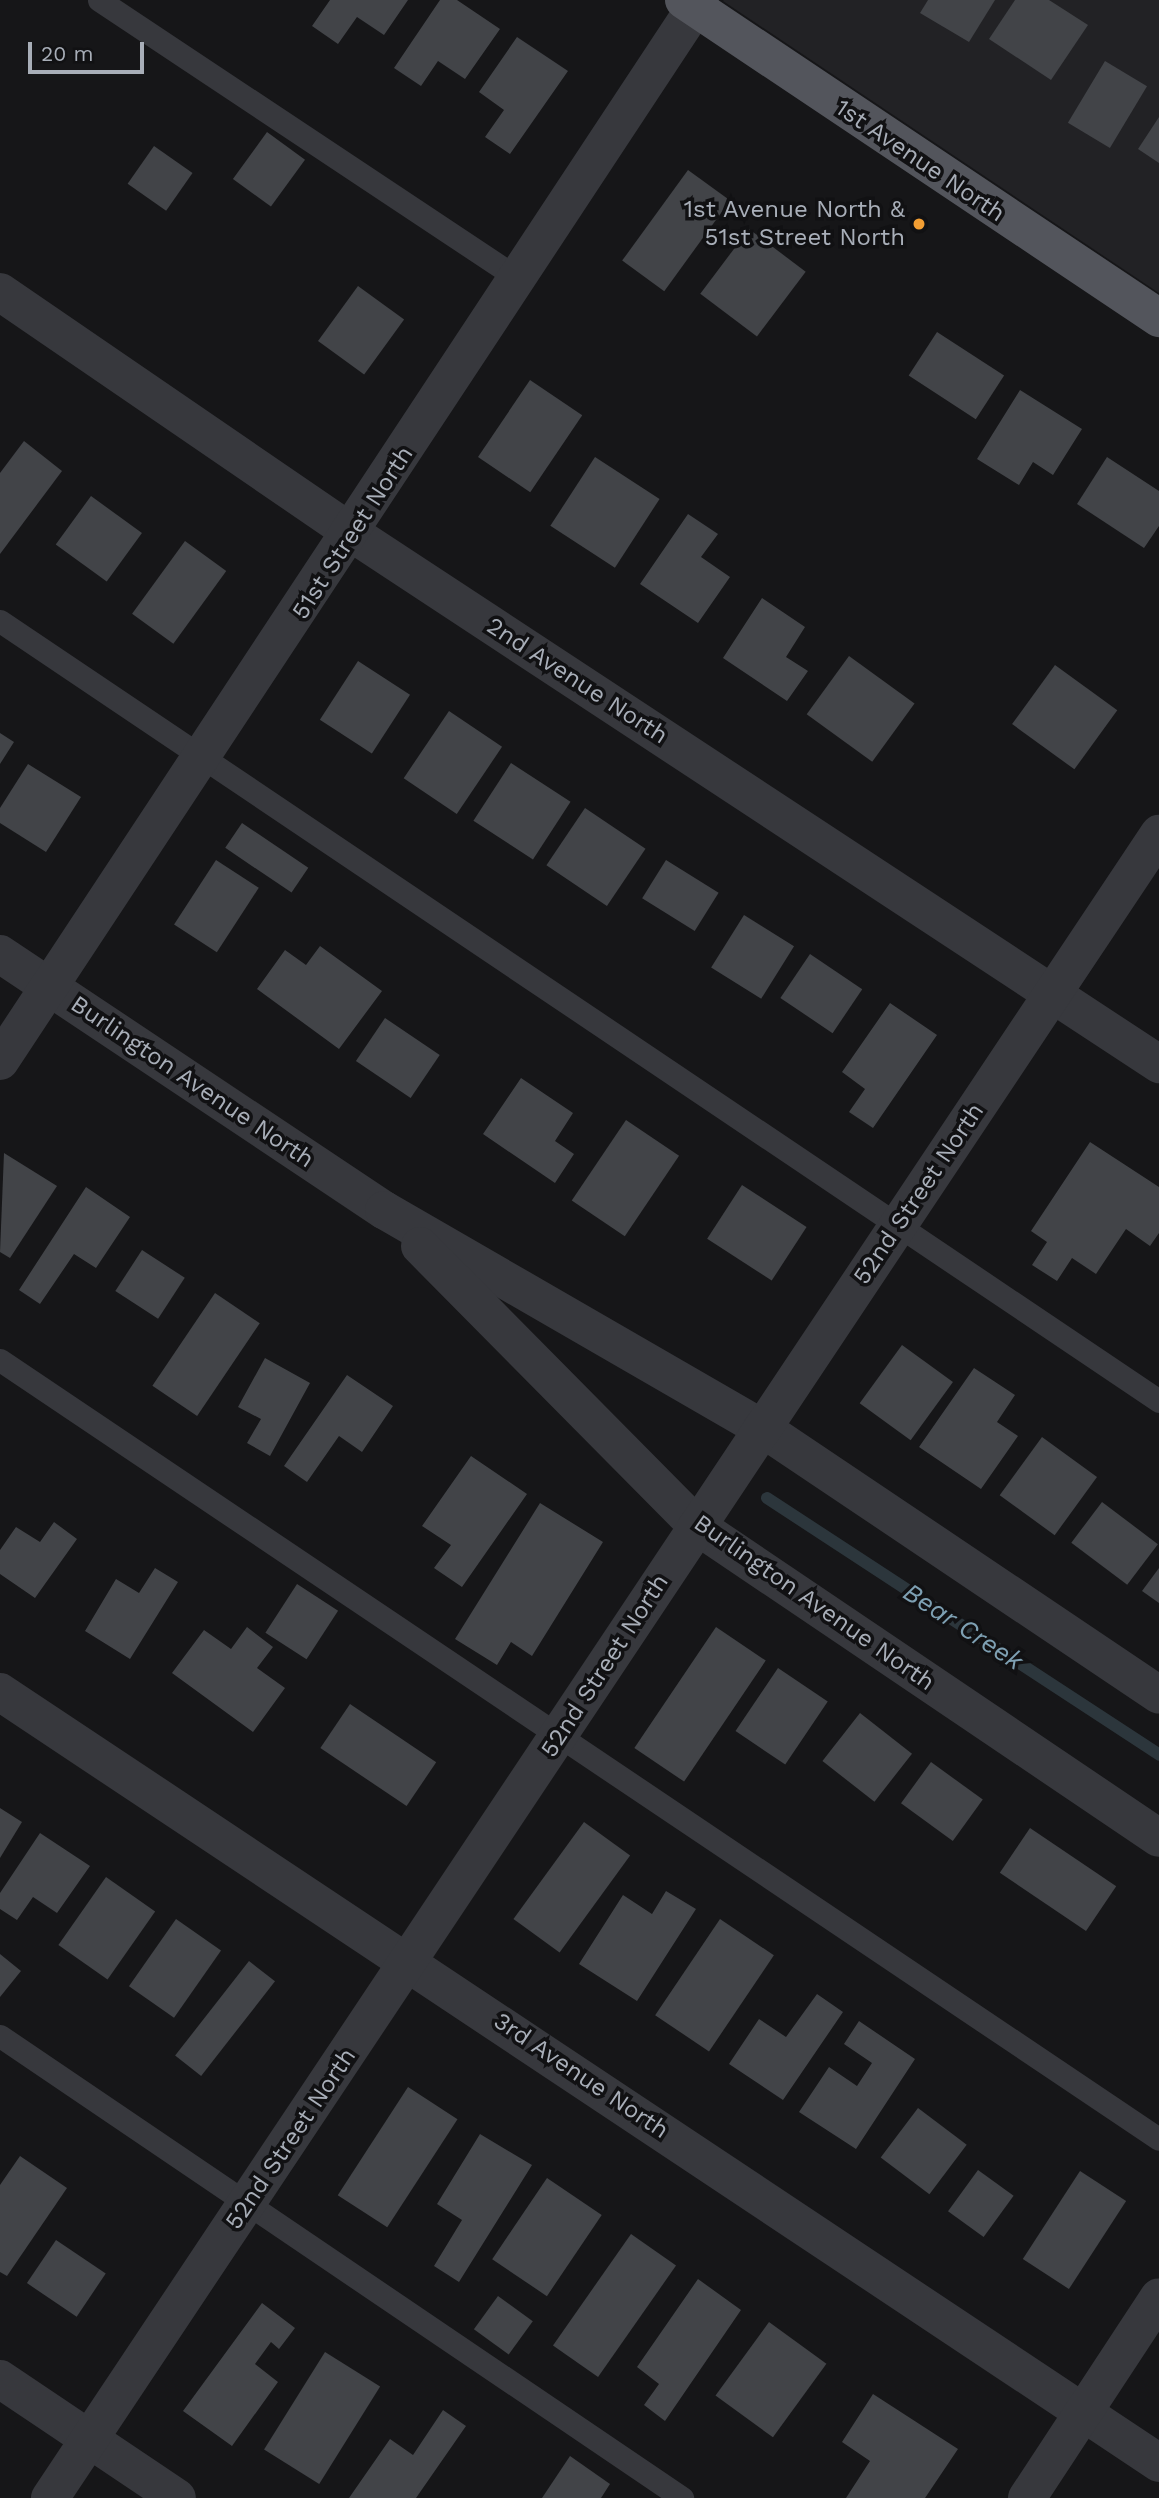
<!DOCTYPE html>
<html>
<head>
<meta charset="utf-8">
<style>
  body { margin:0 }
  #map { position:relative; width:1159px; height:2498px; overflow:hidden; background:#161618; font-family:"Work Sans",sans-serif }
  div>[style] { position:absolute }
  .built>* { inset:0; background:#222225 }
  .stream>* { height:12px; margin:-6px; padding:0 6px; transform-origin:6px; border-radius:6px; background:#2c363c }
  .building>* { inset:0; background:#424448; transform-origin:0 0 }
  .lane>* { height:23px; margin:-11.5px; padding:0 11.5px; transform-origin:11.5px; border-radius:11.5px; background:#37383d }
  .street>* { height:38px; margin:-19px; padding:0 19px; transform-origin:19px; border-radius:19px; background:#37383d }
  .primary>* { height:38px; margin:-19px; padding:0 19px; transform-origin:19px; border-radius:19px; background:#53555c }
  .dots>* { width:19px; height:19px; translate:-50% -50%; box-sizing:border-box; border:4px solid #111113; border-radius:50% }
  span { translate:-50% -50%; white-space:nowrap; text-align:center; line-height:1.15; -webkit-text-stroke:7px #111113; paint-order:stroke }
  .street-label { font-size:24px; color:#a8aeb8 }
  .poi-label { font-size:24px; color:#a8aeb8 }
  .right { translate:-100% -50%; text-align:right }
  .water-label { font-size:26px; color:#7ea0b3; font-style:italic }
  .scale { position:absolute; left:28px; top:42px; width:116px; height:32px; box-sizing:border-box; border:4px solid #a8aeb8; border-top:0; padding-left:9px; font-size:21px; line-height:24px; white-space:nowrap; color:#a8aeb8; -webkit-text-stroke:5px #111113; paint-order:stroke }
</style>
</head>
<body>
<div id="map">
  <div class="built">
    <i style="clip-path:polygon(1159px 0,1159px 293px,723px 1px,724px 0)"></i>
  </div>
  <div class="stream">
    <i style="left:767px;top:1498px;width:469px;rotate:33.2deg"></i>
  </div>
  <div class="building">
    <i style="clip-path:polygon(330px 0,408px 0,384px 35px,357px 17px,338px 44px,312px 26px)"></i>
    <i style="clip-path:polygon(440px 0,457px 0,500px 29px,465px 79px,438px 61px,421px 86px,394px 68px)"></i>
    <i style="clip-path:polygon(928px 0,995px 0,969px 42px,920px 13px)"></i>
    <i style="clip-path:polygon(1015px 0,1049px 0,1088px 25px,1051px 80px,989px 39px)"></i>
    <i style="clip-path:polygon(517px 37px,568px 71px,510px 154px,485px 137px,504px 110px,479px 92px)"></i>
    <i style="left:1105px;top:61px;width:49px;height:72px;rotate:31deg"></i>
    <i style="clip-path:polygon(1159px 117px,1159px 163px,1138px 149px)"></i>
    <i style="left:267px;top:132px;width:47px;height:58px;rotate:36deg"></i>
    <i style="left:154px;top:146px;width:47px;height:46px;rotate:35deg"></i>
    <i style="left:688px;top:170px;width:52px;height:112px;rotate:36deg"></i>
    <i style="left:749px;top:229px;width:71px;height:81px;rotate:37deg"></i>
    <i style="left:358px;top:286px;width:57px;height:68px;rotate:36deg"></i>
    <i style="left:937px;top:332px;width:80px;height:52px;rotate:33deg"></i>
    <i style="left:530px;top:380px;width:63px;height:93px;rotate:34deg"></i>
    <i style="clip-path:polygon(1020px 390px,1082px 429px,1053px 475px,1033px 462px,1019px 485px,977px 459px)"></i>
    <i style="clip-path:polygon(24px 441px,62px 471px,0 554px,0 473px)"></i>
    <i style="left:595px;top:457px;width:77px;height:82px;rotate:33deg"></i>
    <i style="clip-path:polygon(1107px 457px,1159px 491px,1159px 526px,1144px 548px,1077px 504px)"></i>
    <i style="left:91px;top:496px;width:63px;height:60px;rotate:36deg"></i>
    <i style="clip-path:polygon(688px 514px,718px 534px,701px 557px,730px 577px,698px 623px,640px 584px)"></i>
    <i style="left:185px;top:541px;width:51px;height:90px;rotate:36deg"></i>
    <i style="clip-path:polygon(762px 598px,805px 627px,786px 657px,808px 671px,787px 701px,723px 658px)"></i>
    <i style="left:849px;top:656px;width:81px;height:72px;rotate:36deg"></i>
    <i style="left:358px;top:661px;width:62px;height:70px;rotate:33deg"></i>
    <i style="left:1055px;top:665px;width:77px;height:73px;rotate:36deg"></i>
    <i style="left:449px;top:711px;width:64px;height:81px;rotate:34deg"></i>
    <i style="clip-path:polygon(0 733px,14px 742px,0 764px)"></i>
    <i style="left:511px;top:763px;width:71px;height:69px;rotate:33deg"></i>
    <i style="clip-path:polygon(28px 764px,81px 797px,46px 852px,0 823px,0 808px)"></i>
    <i style="left:585px;top:808px;width:73px;height:69px;rotate:34deg"></i>
    <i style="left:242px;top:823px;width:80px;height:30px;rotate:34deg"></i>
    <i style="left:216px;top:860px;width:51px;height:77px;rotate:33deg"></i>
    <i style="left:666px;top:860px;width:62px;height:45px;rotate:32deg"></i>
    <i style="left:744px;top:915px;width:59px;height:62px;rotate:32deg"></i>
    <i style="clip-path:polygon(320px 946px,382px 991px,339px 1049px,257px 989px,285px 950px,306px 965px)"></i>
    <i style="left:810px;top:954px;width:63px;height:53px;rotate:34deg"></i>
    <i style="clip-path:polygon(890px 1003px,937px 1035px,873px 1128px,849px 1112px,865px 1089px,842px 1072px)"></i>
    <i style="left:385px;top:1018px;width:66px;height:52px;rotate:34deg"></i>
    <i style="clip-path:polygon(521px 1078px,573px 1113px,555px 1141px,574px 1154px,555px 1183px,483px 1134px)"></i>
    <i style="left:626px;top:1120px;width:64px;height:97px;rotate:34deg"></i>
    <i style="clip-path:polygon(1090px 1142px,1159px 1187px,1159px 1233px,1150px 1246px,1126px 1229px,1096px 1274px,1072px 1258px,1057px 1281px,1032px 1265px,1047px 1242px,1031px 1231px)"></i>
    <i style="clip-path:polygon(4px 1153px,57px 1186px,10px 1258px,0 1252px)"></i>
    <i style="left:742px;top:1185px;width:77px;height:64px;rotate:33deg"></i>
    <i style="clip-path:polygon(86px 1187px,130px 1217px,96px 1268px,74px 1254px,40px 1304px,19px 1290px)"></i>
    <i style="left:142px;top:1250px;width:51px;height:49px;rotate:33deg"></i>
    <i style="left:215px;top:1293px;width:54px;height:112px;rotate:34deg"></i>
    <i style="left:902px;top:1345px;width:63px;height:72px;rotate:36deg"></i>
    <i style="clip-path:polygon(265px 1358px,310px 1383px,270px 1456px,247px 1443px,261px 1419px,238px 1407px)"></i>
    <i style="clip-path:polygon(974px 1368px,1015px 1395px,997px 1422px,1018px 1436px,981px 1489px,919px 1447px)"></i>
    <i style="clip-path:polygon(347px 1375px,393px 1406px,362px 1452px,339px 1436px,307px 1482px,284px 1466px)"></i>
    <i style="left:1042px;top:1437px;width:68px;height:72px;rotate:36deg"></i>
    <i style="clip-path:polygon(471px 1456px,527px 1494px,462px 1587px,434px 1568px,451px 1545px,422px 1526px)"></i>
    <i style="left:1102px;top:1502px;width:70px;height:51px;rotate:37deg"></i>
    <i style="clip-path:polygon(540px 1503px,603px 1542px,532px 1656px,511px 1642px,497px 1665px,455px 1639px)"></i>
    <i style="clip-path:polygon(54px 1522px,77px 1539px,35px 1598px,0 1574px,0 1550px,16px 1527px,40px 1542px)"></i>
    <i style="clip-path:polygon(155px 1568px,178px 1582px,130px 1659px,85px 1631px,116px 1579px,139px 1593px)"></i>
    <i style="clip-path:polygon(1159px 1568px,1159px 1603px,1142px 1591px)"></i>
    <i style="left:297px;top:1584px;width:49px;height:58px;rotate:33deg"></i>
    <i style="clip-path:polygon(247px 1627px,273px 1647px,257px 1668px,285px 1688px,253px 1732px,172px 1673px,204px 1630px,231px 1649px)"></i>
    <i style="left:716px;top:1627px;width:60px;height:146px;rotate:34deg"></i>
    <i style="left:778px;top:1668px;width:60px;height:76px;rotate:34deg"></i>
    <i style="left:350px;top:1704px;width:104px;height:53px;rotate:34deg"></i>
    <i style="left:860px;top:1713px;width:66px;height:61px;rotate:38deg"></i>
    <i style="left:931px;top:1762px;width:64px;height:51px;rotate:36deg"></i>
    <i style="clip-path:polygon(0 1808px,22px 1822px,0 1858px)"></i>
    <i style="left:584px;top:1822px;width:57px;height:120px;rotate:36deg"></i>
    <i style="left:1030px;top:1828px;width:104px;height:54px;rotate:34deg"></i>
    <i style="clip-path:polygon(40px 1833px,90px 1866px,57px 1913px,33px 1897px,17px 1920px,0 1909px,0 1893px)"></i>
    <i style="left:106px;top:1877px;width:60px;height:83px;rotate:35deg"></i>
    <i style="clip-path:polygon(666px 1891px,696px 1909px,637px 2001px,579px 1964px,623px 1895px,652px 1914px)"></i>
    <i style="left:176px;top:1919px;width:55px;height:82px;rotate:35deg"></i>
    <i style="left:720px;top:1919px;width:65px;height:116px;rotate:34deg"></i>
    <i style="clip-path:polygon(0 1954px,21px 1971px,0 1997px)"></i>
    <i style="left:249px;top:1961px;width:33px;height:120px;rotate:38deg"></i>
    <i style="clip-path:polygon(817px 1994px,843px 2012px,783px 2100px,729px 2064px,759px 2019px,786px 2037px)"></i>
    <i style="clip-path:polygon(859px 2021px,915px 2059px,856px 2149px,799px 2112px,829px 2067px,857px 2086px,872px 2063px,844px 2044px)"></i>
    <i style="left:408px;top:2087px;width:59px;height:129px;rotate:33deg"></i>
    <i style="left:918px;top:2108px;width:61px;height:62px;rotate:37deg"></i>
    <i style="clip-path:polygon(480px 2134px,532px 2165px,459px 2282px,434px 2266px,462px 2220px,437px 2204px)"></i>
    <i style="clip-path:polygon(20px 2156px,67px 2188px,7px 2276px,0 2272px,0 2185px)"></i>
    <i style="left:978px;top:2170px;width:44px;height:51px;rotate:36deg"></i>
    <i style="left:1080px;top:2171px;width:55px;height:105px;rotate:33deg"></i>
    <i style="left:547px;top:2178px;width:66px;height:98px;rotate:34deg"></i>
    <i style="left:631px;top:2234px;width:55px;height:136px;rotate:35deg"></i>
    <i style="left:56px;top:2240px;width:60px;height:52px;rotate:34deg"></i>
    <i style="clip-path:polygon(698px 2279px,741px 2310px,665px 2421px,644px 2405px,659px 2384px,637px 2367px)"></i>
    <i style="left:498px;top:2296px;width:43px;height:41px;rotate:36deg"></i>
    <i style="clip-path:polygon(262px 2303px,295px 2328px,279px 2349px,271px 2342px,255px 2364px,278px 2382px,232px 2446px,183px 2411px)"></i>
    <i style="left:769px;top:2322px;width:71px;height:91px;rotate:36deg"></i>
    <i style="left:325px;top:2352px;width:65px;height:115px;rotate:32deg"></i>
    <i style="clip-path:polygon(873px 2394px,958px 2449px,925px 2498px,846px 2498px,870px 2461px,842px 2442px)"></i>
    <i style="clip-path:polygon(443px 2410px,466px 2426px,416px 2498px,349px 2498px,390px 2439px,413px 2455px)"></i>
    <i style="clip-path:polygon(570px 2456px,610px 2484px,601px 2498px,542px 2498px)"></i>
  </div>
  <div class="lane">
    <i style="left:99px;top:0;width:504px;rotate:33.6deg"></i>
    <i style="left:0;top:621px;width:1397px;rotate:33.94deg"></i>
    <i style="left:0;top:1360px;width:1396px;rotate:33.91deg"></i>
    <i style="left:0;top:2036px;width:824px;rotate:34.11deg"></i>
  </div>
  <div class="street">
    <i style="left:0;top:292px;width:428px;rotate:34.4deg"></i>
    <i style="left:353px;top:534px;width:965px;rotate:33.33deg"></i>
    <i style="left:0;top:954px;width:462px;rotate:33.7deg"></i>
    <i style="left:384px;top:1210px;width:436px;rotate:30deg"></i>
    <i style="left:762px;top:1428px;width:478px;rotate:33.9deg"></i>
    <i style="left:0;top:1061px;width:1271px;rotate:-56.58deg"></i>
    <i style="left:420px;top:1246px;width:394px;rotate:45.3deg"></i>
    <i style="left:697px;top:1526px;width:557px;rotate:34.03deg"></i>
    <i style="left:0;top:1692px;width:1392px;rotate:33.63deg"></i>
    <i style="left:0;top:2379px;width:213px;rotate:33.9deg"></i>
    <i style="left:50px;top:2498px;width:2000px;rotate:-56.32deg"></i>
    <i style="left:1027px;top:2498px;width:240px;rotate:-56.7deg"></i>
  </div>
  <div class="primary">
    <i style="left:684px;top:0;width:572px;rotate:33.8deg"></i>
  </div>
  <div class="dots">
    <i style="left:919px;top:224px;background:#f29e33"></i>
  </div>
  <div class="street-label">
    <span style="left:920px;top:161px;rotate:34deg">1st Avenue North</span>
    <span style="left:353px;top:533px;rotate:-57deg">51st Street North</span>
    <span style="left:577px;top:681px;rotate:33deg">2nd Avenue North</span>
    <span style="left:192px;top:1082px;rotate:34deg">Burlington Avenue North</span>
    <span style="left:919px;top:1194px;rotate:-56deg">52nd Street North</span>
    <span style="left:814px;top:1603px;rotate:35deg">Burlington Avenue North</span>
    <span style="left:605px;top:1666px;rotate:-57deg">52nd Street North</span>
    <span style="left:581px;top:2076px;rotate:34deg">3rd Avenue North</span>
    <span style="left:291px;top:2139px;rotate:-56deg">52nd Street North</span>
  </div>
  <div class="poi-label">
    <span class="right" style="left:905px;top:224px">1st Avenue North &amp;<br>51st Street North</span>
  </div>
  <div class="water-label">
    <span style="left:963px;top:1627px;rotate:33deg">Bear Creek</span>
  </div>
  <div class="scale">20 m</div>
</div>
</body>
</html>
